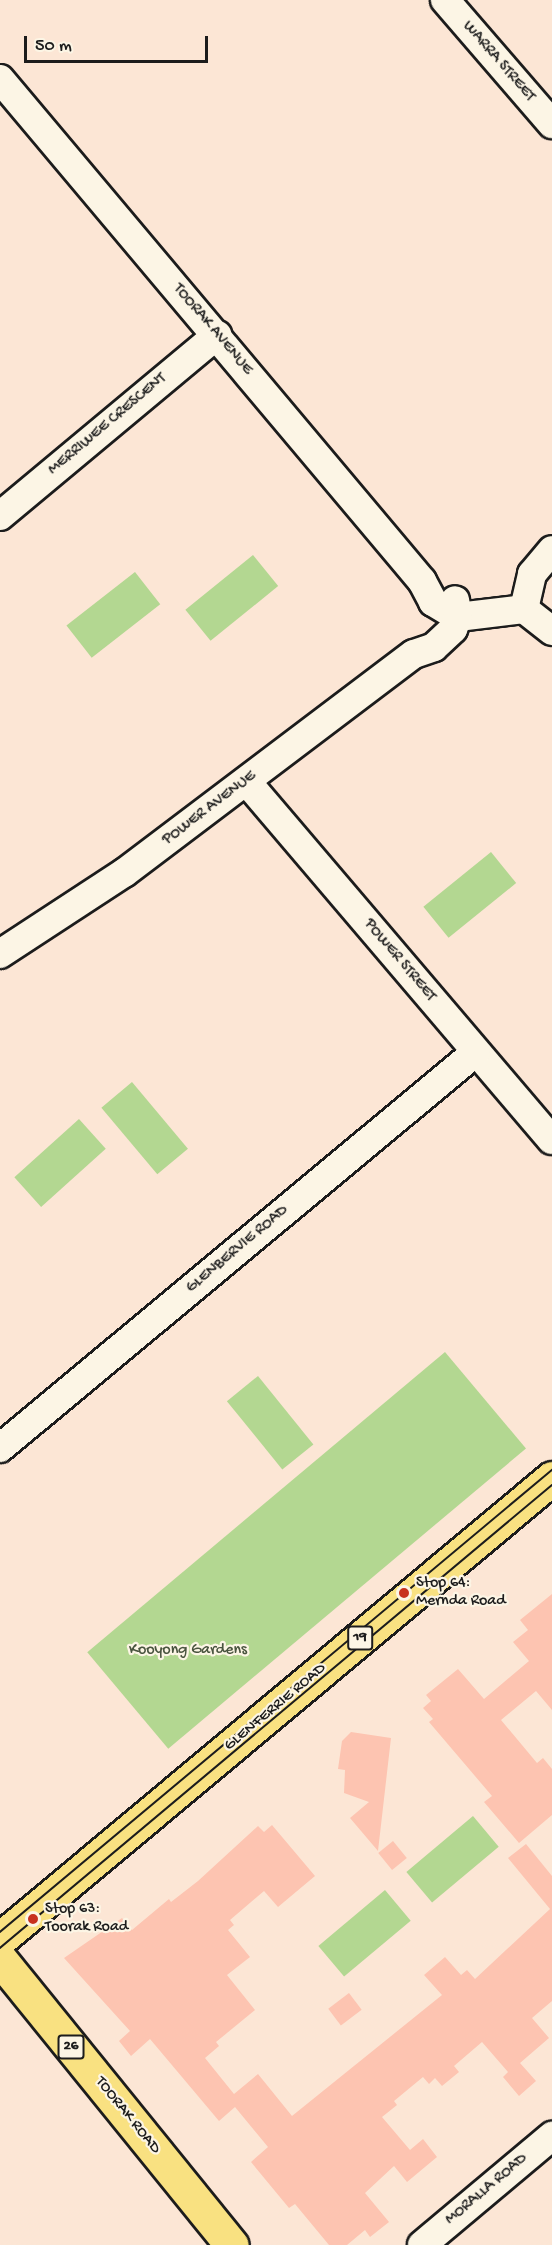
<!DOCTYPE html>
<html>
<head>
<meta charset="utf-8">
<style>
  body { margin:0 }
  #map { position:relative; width:552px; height:2245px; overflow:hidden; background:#fce6d5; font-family:"Gochi Hand",sans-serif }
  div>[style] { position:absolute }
  .green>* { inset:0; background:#b3d791; transform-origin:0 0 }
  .building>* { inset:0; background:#fdc4b1; transform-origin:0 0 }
  .roads { filter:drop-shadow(2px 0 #1c1c1c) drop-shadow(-2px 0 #1c1c1c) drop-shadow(0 2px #1c1c1c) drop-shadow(0 -2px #1c1c1c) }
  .minor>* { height:28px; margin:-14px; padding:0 14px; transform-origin:14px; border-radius:14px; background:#fcf5e5 }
  .primary>* { height:33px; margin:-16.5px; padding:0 16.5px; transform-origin:16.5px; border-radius:16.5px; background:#f9e181 }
  .tram>* { height:1.5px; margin:-0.75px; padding:0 0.75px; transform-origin:0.75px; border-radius:0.75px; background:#1c1c1c }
  .dots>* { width:16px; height:16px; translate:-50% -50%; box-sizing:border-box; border:3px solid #fcf5e5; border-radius:50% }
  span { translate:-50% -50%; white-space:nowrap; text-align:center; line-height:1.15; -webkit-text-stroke:4.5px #fcf5e5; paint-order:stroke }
  .shield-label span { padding:2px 4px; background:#fcf5e5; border:2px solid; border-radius:4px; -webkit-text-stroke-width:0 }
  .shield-label { font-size:15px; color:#1c1c1c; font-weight:700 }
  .street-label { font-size:16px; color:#1c1c1c }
  .poi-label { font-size:16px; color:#1c1c1c }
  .left { translate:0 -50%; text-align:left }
  .park-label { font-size:16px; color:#49543f }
  .scale { position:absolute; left:24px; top:36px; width:184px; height:27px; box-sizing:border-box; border:3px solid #1c1c1c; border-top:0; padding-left:8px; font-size:18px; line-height:21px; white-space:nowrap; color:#1c1c1c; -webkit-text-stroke:4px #fcf5e5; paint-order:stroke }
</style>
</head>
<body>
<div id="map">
  <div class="green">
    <i style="left:253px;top:555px;width:40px;height:87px;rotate:51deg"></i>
    <i style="left:135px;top:572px;width:41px;height:87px;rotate:52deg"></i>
    <i style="left:491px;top:852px;width:40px;height:87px;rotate:51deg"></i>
    <i style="left:132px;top:1082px;width:87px;height:40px;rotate:50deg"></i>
    <i style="left:79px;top:1119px;width:40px;height:87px;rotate:48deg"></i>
    <i style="left:445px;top:1352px;width:126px;height:467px;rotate:50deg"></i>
    <i style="left:258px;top:1376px;width:88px;height:40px;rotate:51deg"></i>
    <i style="left:473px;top:1816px;width:40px;height:87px;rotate:50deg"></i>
    <i style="left:385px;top:1890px;width:40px;height:87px;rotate:50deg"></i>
  </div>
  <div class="building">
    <i style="clip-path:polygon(552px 1594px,552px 1710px,536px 1691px,501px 1720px,537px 1763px,543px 1758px,552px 1769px,552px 1815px,519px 1843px,484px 1802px,492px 1796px,429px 1722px,433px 1719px,423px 1708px,431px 1701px,426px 1695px,458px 1669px,484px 1699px,529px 1661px,513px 1642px,528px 1630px,520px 1620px)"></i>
    <i style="clip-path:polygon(351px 1732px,391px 1738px,378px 1851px,350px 1818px,369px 1802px,344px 1793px,345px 1770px,338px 1769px,342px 1741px)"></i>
    <i style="clip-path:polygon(272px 1825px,315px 1876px,278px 1907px,264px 1891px,230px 1920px,234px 1925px,228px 1930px,250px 1957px,227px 1975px,255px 2010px,216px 2042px,219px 2046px,205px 2058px,234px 2094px,258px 2074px,292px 2116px,442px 1995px,424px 1975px,445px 1957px,461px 1975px,467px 1970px,475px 1979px,550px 1909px,508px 1858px,526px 1844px,552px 1876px,552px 2001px,532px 2018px,549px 2038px,520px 2063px,536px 2081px,519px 2096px,503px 2077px,508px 2072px,482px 2042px,454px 2066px,459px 2072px,442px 2086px,435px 2078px,429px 2084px,423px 2077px,394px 2101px,397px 2105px,382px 2117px,410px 2150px,423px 2139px,437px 2157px,407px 2182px,394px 2166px,365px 2193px,389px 2222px,370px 2237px,365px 2230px,347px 2245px,329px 2245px,295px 2204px,289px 2208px,251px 2162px,268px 2147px,235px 2107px,219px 2121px,150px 2039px,131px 2056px,119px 2041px,130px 2031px,64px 1958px,122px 1918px,132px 1930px,169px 1899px,171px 1902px,198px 1881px,258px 1826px,264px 1832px)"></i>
    <i style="left:393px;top:1841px;width:22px;height:19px;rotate:51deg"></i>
    <i style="left:349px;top:1993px;width:21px;height:26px;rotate:53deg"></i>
  </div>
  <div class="roads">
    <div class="minor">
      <i style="left:445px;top:0;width:164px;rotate:49.2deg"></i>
      <i style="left:0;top:79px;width:656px;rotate:49.95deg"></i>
      <i style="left:422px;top:581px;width:24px;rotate:62deg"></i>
      <i style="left:433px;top:602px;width:29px;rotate:31deg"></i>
      <i style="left:458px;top:617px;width:66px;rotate:-6.9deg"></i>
      <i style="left:524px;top:609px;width:36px;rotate:38deg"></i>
      <i style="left:0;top:516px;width:283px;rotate:-39.8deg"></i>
      <i style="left:524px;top:609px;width:36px;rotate:-77deg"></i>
      <i style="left:532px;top:574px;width:31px;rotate:-50deg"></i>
      <i style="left:247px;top:782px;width:470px;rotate:49.6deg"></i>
      <i style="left:0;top:954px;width:148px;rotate:-33.2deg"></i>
      <i style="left:124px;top:873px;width:363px;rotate:-37.1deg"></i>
      <i style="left:414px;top:654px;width:21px;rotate:-19deg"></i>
      <i style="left:434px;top:647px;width:26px;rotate:-43deg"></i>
      <i style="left:453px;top:629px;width:13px;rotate:-67deg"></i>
      <i style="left:458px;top:617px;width:17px;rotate:-100deg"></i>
      <i style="left:0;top:1448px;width:619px;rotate:-39.76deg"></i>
      <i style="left:422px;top:2245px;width:170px;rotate:-40deg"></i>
    </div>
    <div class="primary">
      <i style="left:0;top:1939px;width:719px;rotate:-39.87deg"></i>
      <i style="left:0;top:1959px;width:368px;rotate:51deg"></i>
    </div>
  </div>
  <div class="tram">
    <i style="left:0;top:1932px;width:720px;rotate:-39.93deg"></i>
    <i style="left:0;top:1948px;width:720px;rotate:-39.99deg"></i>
  </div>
  <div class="dots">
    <i style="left:404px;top:1593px;background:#c8321e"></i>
    <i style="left:33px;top:1919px;background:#c8321e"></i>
  </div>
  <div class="shield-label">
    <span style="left:360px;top:1638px">19</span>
    <span style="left:71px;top:2047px">26</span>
  </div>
  <div class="street-label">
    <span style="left:498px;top:62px;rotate:49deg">WARRA STREET</span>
    <span style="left:212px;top:330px;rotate:50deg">TOORAK AVENUE</span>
    <span style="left:108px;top:425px;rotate:-40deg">MERRIWEE CRESCENT</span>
    <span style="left:210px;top:809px;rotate:-37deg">POWER AVENUE</span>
    <span style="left:399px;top:961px;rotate:50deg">POWER STREET</span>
    <span style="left:238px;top:1250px;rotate:-40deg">GLENBERVIE ROAD</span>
    <span style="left:276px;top:1708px;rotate:-40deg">GLENFERRIE ROAD</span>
    <span style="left:127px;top:2116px;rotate:51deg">TOORAK ROAD</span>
    <span style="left:487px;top:2190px;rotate:-40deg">MORALLA ROAD</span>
  </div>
  <div class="poi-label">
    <span class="left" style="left:416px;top:1593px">Stop 64:<br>Mernda Road</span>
    <span class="left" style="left:45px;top:1919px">Stop 63:<br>Toorak Road</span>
  </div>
  <div class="park-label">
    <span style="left:188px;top:1651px">Kooyong Gardens</span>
  </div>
  <div class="scale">50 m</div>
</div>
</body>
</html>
